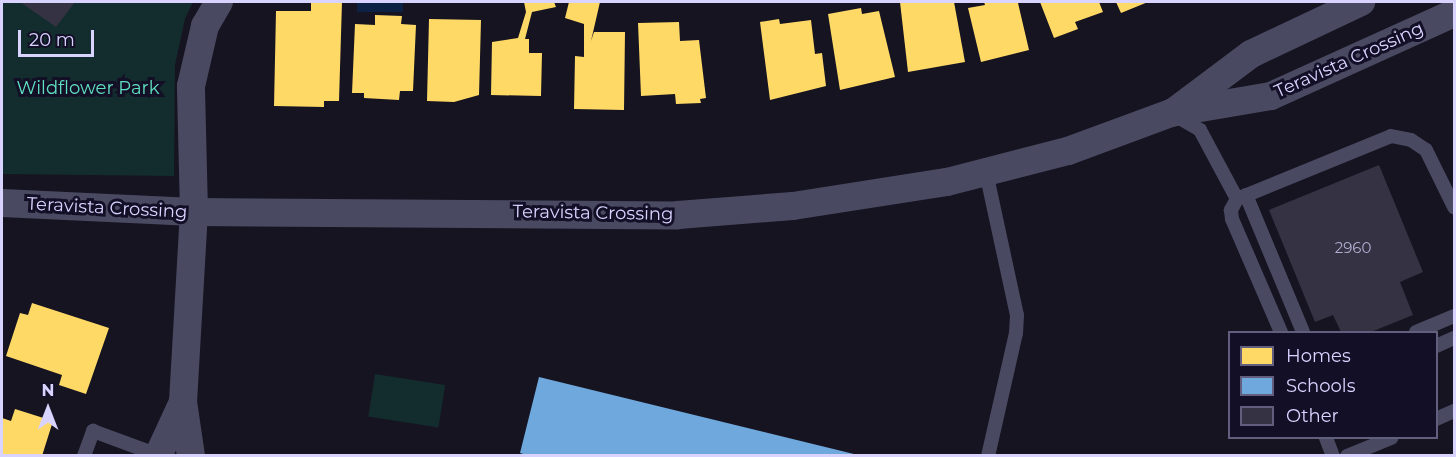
<!DOCTYPE html>
<html>
<head>
<meta charset="utf-8">
<style>
  body { margin:0 }
  #map { position:relative; width:1456px; height:457px; overflow:hidden; background:#161421; font-family:Montserrat,sans-serif }
  div>[style] { position:absolute }
  .green>* { inset:0; background:#132c2d; transform-origin:0 0 }
  .water>* { inset:0; background:#0d2144; transform-origin:0 0 }
  .homes>* { inset:0; background:#ffd966 }
  .schools>* { inset:0; background:#6fa8dc }
  .building>* { inset:0; background:#343243 }
  .service>* { height:14px; margin:-7px; padding:0 7px; transform-origin:7px; border-radius:7px; background:#4a4962 }
  .minor>* { height:28px; margin:-14px; padding:0 14px; transform-origin:14px; border-radius:14px; background:#4a4962 }
  span { translate:-50% -50%; white-space:nowrap; text-align:center; line-height:1.15; -webkit-text-stroke:6px #130f26; paint-order:stroke }
  .number-label { font-size:15px; color:#b0acd0 }
  .number-label span { -webkit-text-stroke-width:0 }
  .street-label { font-size:18px; color:#d9d4ff }
  .park-label { font-size:18px; color:#5fe0c0 }
  .frame { position:absolute; inset:0; border:3px solid #d9d4ff; pointer-events:none }
  .legend { position:absolute; left:1228px; top:331px; width:210px; height:108px; box-sizing:border-box; background:#130f26; border:2px solid #625e7d; margin:0; padding:8px 10px; list-style:none; font-size:18px; color:#d9d4ff }
  .legend li { display:flex; align-items:center; gap:12px; height:30px }
  .legend b { width:30px; border:2px solid #625e7d }
  .north { position:absolute; left:18px; top:379px; width:60px; height:60px; -webkit-text-stroke:4px #130f26; paint-order:stroke; rotate:0deg; font-size:16px; font-weight:700; line-height:24px; text-align:center; color:#d9d4ff }
  .north::after { content:''; display:block; margin:auto; width:21px; height:27px; background:#d9d4ff; clip-path:polygon(50% 0,100% 100%,50% 72%,0 100%) }
  .scale { position:absolute; left:18px; top:30px; width:76px; height:27px; box-sizing:border-box; border:3px solid #d9d4ff; border-top:0; padding-left:8px; font-size:18px; line-height:21px; white-space:nowrap; color:#d9d4ff; -webkit-text-stroke:4px #130f26; paint-order:stroke }
</style>
</head>
<body>
<div id="map">
  <div class="green">
    <i style="clip-path:polygon(2px 2px,193px 2px,185px 19px,175px 65px,174px 176px,2px 174px)"></i>
    <i style="left:375px;top:374px;width:71px;height:43px;rotate:9deg"></i>
  </div>
  <div class="water">
    <i style="left:357px;top:2px;width:46px;height:10px"></i>
  </div>
  <div class="homes">
    <i style="clip-path:polygon(311px 2px,342px 2px,339px 101px,324px 101px,324px 107px,274px 106px,276px 11px,311px 11px)"></i>
    <i style="clip-path:polygon(524px 2px,554px 2px,556px 7px,532px 12px,525px 39px,529px 39px,529px 53px,542px 53px,541px 96px,491px 95px,492px 42px,518px 38px,526px 12px)"></i>
    <i style="clip-path:polygon(569px 2px,600px 2px,591px 41px,594px 32px,625px 32px,624px 110px,574px 109px,575px 56px,584px 57px,584px 24px,565px 18px)"></i>
    <i style="clip-path:polygon(900px 2px,954px 2px,965px 62px,908px 72px)"></i>
    <i style="clip-path:polygon(984px 2px,1018px 3px,1029px 50px,981px 62px,968px 8px,985px 5px)"></i>
    <i style="clip-path:polygon(1040px 2px,1099px 2px,1103px 12px,1075px 22px,1078px 29px,1054px 38px)"></i>
    <i style="clip-path:polygon(1116px 2px,1148px 2px,1121px 13px)"></i>
    <i style="clip-path:polygon(861px 8px,862px 14px,879px 11px,895px 77px,840px 90px,828px 14px)"></i>
    <i style="clip-path:polygon(375px 15px,402px 16px,401px 24px,416px 25px,413px 91px,400px 91px,399px 100px,364px 98px,364px 93px,352px 93px,355px 24px,375px 25px)"></i>
    <i style="clip-path:polygon(429px 19px,481px 20px,479px 95px,454px 102px,427px 101px)"></i>
    <i style="clip-path:polygon(779px 19px,780px 24px,811px 20px,815px 54px,822px 53px,826px 86px,770px 100px,760px 22px)"></i>
    <i style="clip-path:polygon(679px 22px,680px 41px,699px 40px,706px 98px,700px 99px,701px 103px,676px 104px,675px 94px,641px 96px,638px 23px)"></i>
    <i style="clip-path:polygon(32px 303px,109px 328px,86px 394px,59px 385px,62px 375px,6px 356px,20px 313px,28px 315px)"></i>
    <i style="clip-path:polygon(15px 409px,53px 421px,42px 456px,2px 456px,2px 418px,11px 421px)"></i>
  </div>
  <div class="schools">
    <i style="clip-path:polygon(539px 377px,858px 455px,858px 456px,530px 456px,520px 453px)"></i>
  </div>
  <div class="building">
    <i style="clip-path:polygon(20px 2px,75px 2px,56px 27px)"></i>
    <i style="clip-path:polygon(1379px 165px,1423px 272px,1400px 282px,1413px 315px,1371px 332px,1341px 332px,1333px 315px,1315px 322px,1269px 210px)"></i>
  </div>
  <div class="service">
    <i style="left:1176px;top:116px;width:28px;rotate:30deg"></i>
    <i style="left:1200px;top:130px;width:78px;rotate:61.8deg"></i>
    <i style="left:1237px;top:199px;width:13px;rotate:119deg"></i>
    <i style="left:1231px;top:210px;width:9px;rotate:84deg"></i>
    <i style="left:1232px;top:219px;width:123px;rotate:66.6deg"></i>
    <i style="left:986px;top:172px;width:146px;rotate:77.8deg"></i>
    <i style="left:1017px;top:315px;width:18px;rotate:93deg"></i>
    <i style="left:1016px;top:333px;width:126px;rotate:102.8deg"></i>
    <i style="left:1246px;top:195px;width:148px;rotate:67.4deg"></i>
    <i style="left:1237px;top:199px;width:166px;rotate:-22.2deg"></i>
    <i style="left:1391px;top:136px;width:20px;rotate:11deg"></i>
    <i style="left:1411px;top:140px;width:18px;rotate:34deg"></i>
    <i style="left:1426px;top:150px;width:64px;rotate:63.8deg"></i>
    <i style="left:1416px;top:332px;width:41px;rotate:-22.8deg"></i>
    <i style="left:1436px;top:346px;width:20px;rotate:-24deg"></i>
    <i style="left:1436px;top:419px;width:20px;rotate:-24deg"></i>
    <i style="left:1326px;top:438px;width:19px;rotate:69deg"></i>
    <i style="left:84px;top:456px;width:27px;rotate:-70deg"></i>
    <i style="left:93px;top:431px;width:69px;rotate:20.3deg"></i>
    <i style="left:1347px;top:456px;width:48px;rotate:-22.2deg"></i>
  </div>
  <div class="minor">
    <i style="left:1175px;top:111px;width:95px;rotate:-36.9deg"></i>
    <i style="left:1251px;top:54px;width:122px;rotate:-25.3deg"></i>
    <i style="left:2px;top:203px;width:192px;rotate:2.7deg"></i>
    <i style="left:194px;top:212px;width:484px;rotate:0.4deg"></i>
    <i style="left:678px;top:215px;width:115px;rotate:-4.5deg"></i>
    <i style="left:793px;top:206px;width:156px;rotate:-8.9deg"></i>
    <i style="left:947px;top:182px;width:125px;rotate:-14.4deg"></i>
    <i style="left:1068px;top:151px;width:110px;rotate:-20.3deg"></i>
    <i style="left:1171px;top:113px;width:101px;rotate:-9.6deg"></i>
    <i style="left:1271px;top:96px;width:201px;rotate:-24.4deg"></i>
    <i style="left:158px;top:456px;width:60px;rotate:-65.2deg"></i>
    <i style="left:191px;top:456px;width:55px;rotate:-98.4deg"></i>
    <i style="left:183px;top:402px;width:190px;rotate:-86.7deg"></i>
    <i style="left:194px;top:212px;width:126px;rotate:-91.4deg"></i>
    <i style="left:191px;top:86px;width:62px;rotate:-76.9deg"></i>
    <i style="left:205px;top:26px;width:28px;rotate:-60deg"></i>
  </div>
  <div class="number-label">
    <span style="left:1353px;top:248px">2960</span>
  </div>
  <div class="street-label">
    <span style="left:1349px;top:60px;rotate:-24deg">Teravista Crossing</span>
    <span style="left:107px;top:208px;rotate:3deg">Teravista Crossing</span>
    <span style="left:593px;top:213px;rotate:1deg">Teravista Crossing</span>
  </div>
  <div class="park-label">
    <span style="left:88px;top:88px">Wildflower Park</span>
  </div>
  <div class="frame"></div>
  <ul class="legend">
  <li><b style="height:16px;background:#ffd966"></b>Homes</li>
  <li><b style="height:16px;background:#6fa8dc"></b>Schools</li>
  <li><b style="height:16px;background:#343243"></b>Other</li>
  </ul>
  <div class="north">N</div>
  <div class="scale">20 m</div>
</div>
</body>
</html>
